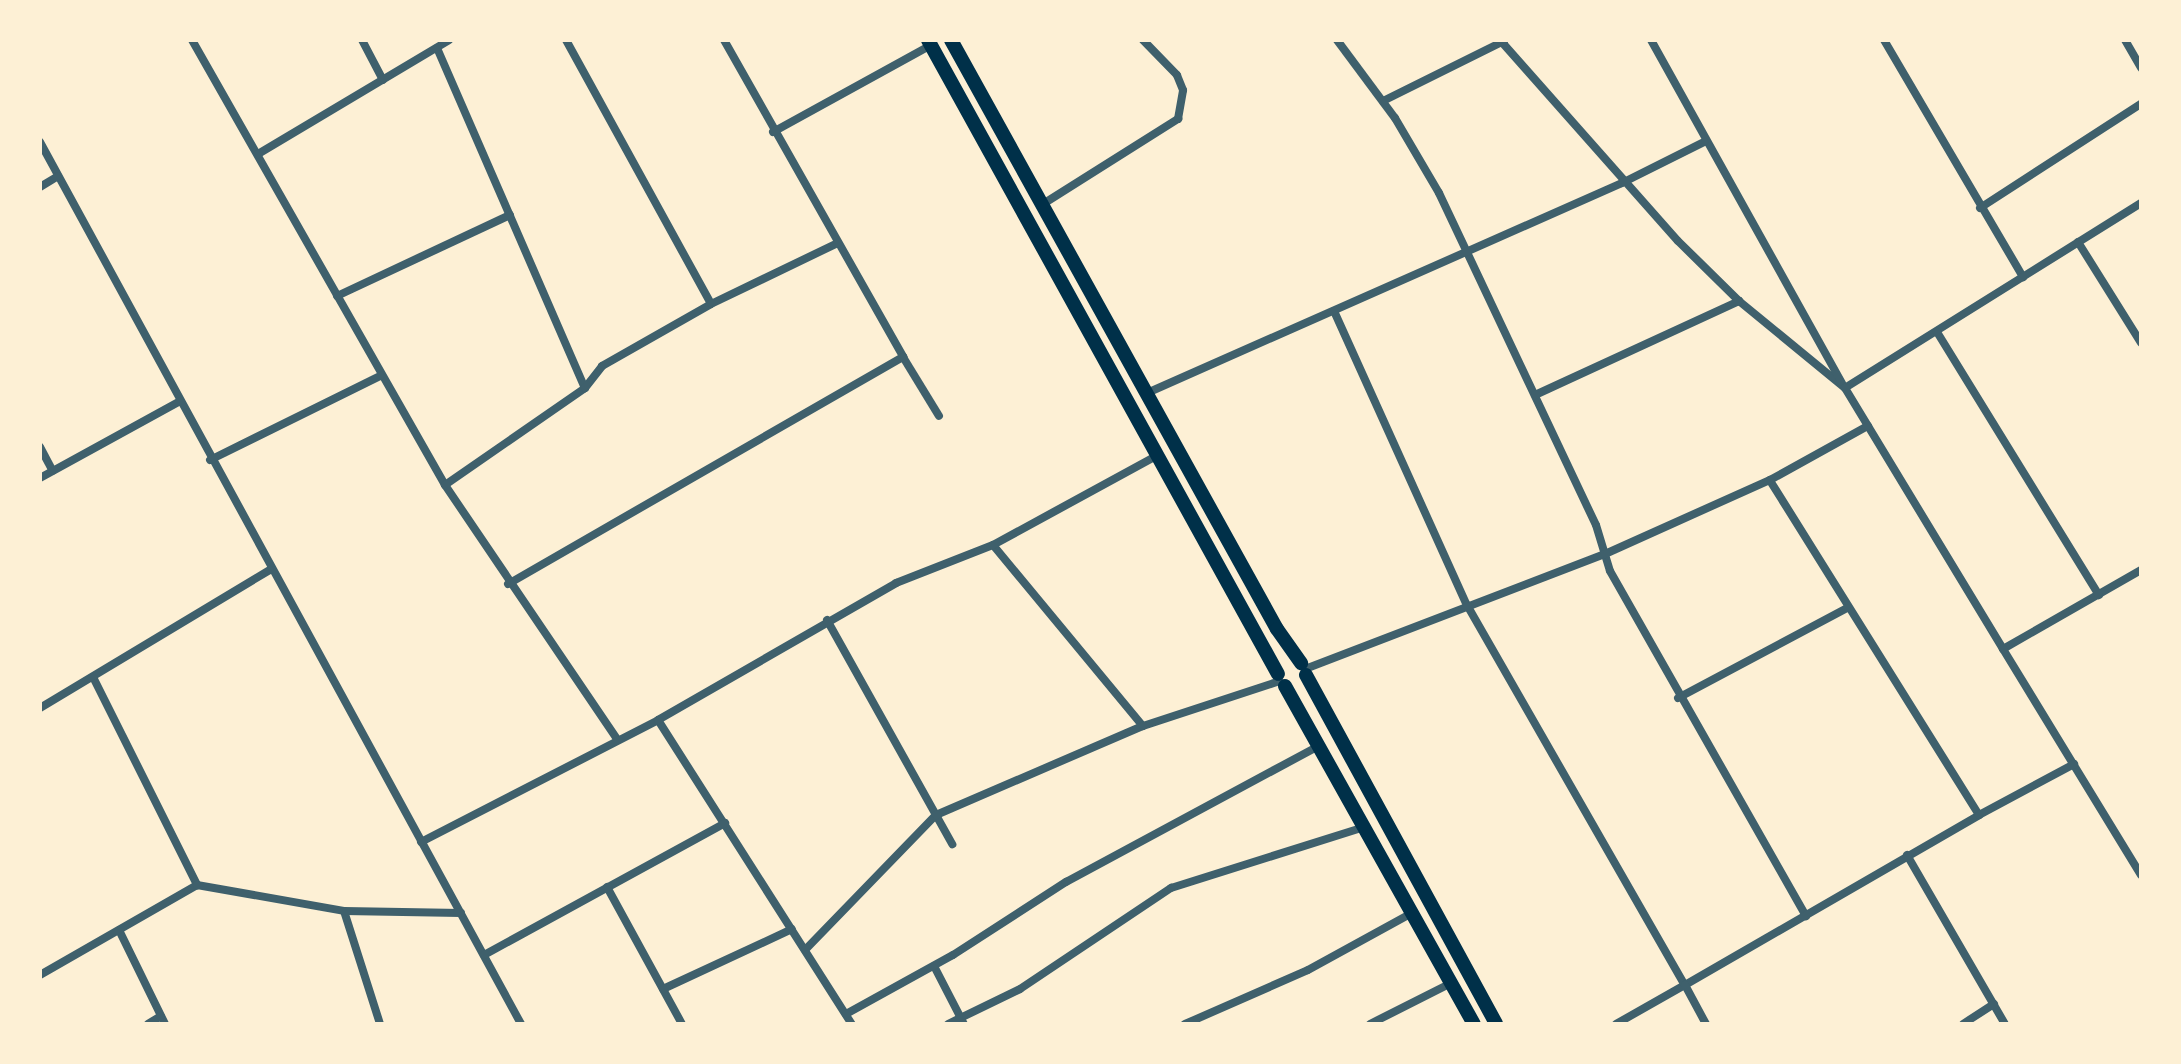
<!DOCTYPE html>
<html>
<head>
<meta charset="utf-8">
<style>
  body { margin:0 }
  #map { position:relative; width:2181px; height:1064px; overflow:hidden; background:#fdf0d5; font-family:"Noto Serif",serif }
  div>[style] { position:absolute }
  .minor>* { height:8px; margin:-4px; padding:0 4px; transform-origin:4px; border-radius:4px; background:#3f606c }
  .secondary>* { height:14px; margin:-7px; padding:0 7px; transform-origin:7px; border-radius:7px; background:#003049 }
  span { translate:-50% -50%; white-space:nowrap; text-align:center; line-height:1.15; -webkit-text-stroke:8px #fdf0d5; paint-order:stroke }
  .frame { position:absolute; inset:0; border:42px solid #fdf0d5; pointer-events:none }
</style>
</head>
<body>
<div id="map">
  <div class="minor">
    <i style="left:192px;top:40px;width:512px;rotate:60.38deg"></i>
    <i style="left:445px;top:485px;width:305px;rotate:55.9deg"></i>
    <i style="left:362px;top:40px;width:45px;rotate:62.3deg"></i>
    <i style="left:566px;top:40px;width:301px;rotate:61.2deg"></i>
    <i style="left:724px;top:40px;width:364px;rotate:60.5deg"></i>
    <i style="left:1337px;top:40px;width:97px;rotate:53.4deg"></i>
    <i style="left:1395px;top:118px;width:87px;rotate:59.6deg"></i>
    <i style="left:1439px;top:193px;width:367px;rotate:64.7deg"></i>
    <i style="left:1596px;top:525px;width:48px;rotate:73.1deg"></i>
    <i style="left:1610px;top:571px;width:397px;rotate:60.4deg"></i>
    <i style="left:1500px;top:40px;width:268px;rotate:48.5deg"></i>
    <i style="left:1678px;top:241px;width:86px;rotate:44.5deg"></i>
    <i style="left:1739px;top:301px;width:137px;rotate:39.4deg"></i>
    <i style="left:1651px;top:40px;width:393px;rotate:60.9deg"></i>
    <i style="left:1884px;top:40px;width:275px;rotate:59.6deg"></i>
    <i style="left:2125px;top:40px;width:32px;rotate:60deg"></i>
    <i style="left:437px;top:48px;width:371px;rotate:66.5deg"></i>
    <i style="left:1383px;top:101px;width:135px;rotate:-26.4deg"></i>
    <i style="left:773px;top:132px;width:180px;rotate:-28.8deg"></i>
    <i style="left:40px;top:142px;width:1005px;rotate:61.39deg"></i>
    <i style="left:258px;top:154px;width:222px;rotate:-30.8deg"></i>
    <i style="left:40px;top:187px;width:21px;rotate:-31deg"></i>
    <i style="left:2141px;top:203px;width:349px;rotate:148deg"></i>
    <i style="left:1845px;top:388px;width:305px;rotate:58.8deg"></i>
    <i style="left:2003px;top:649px;width:159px;rotate:-29.8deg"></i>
    <i style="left:1043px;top:204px;width:160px;rotate:-32.2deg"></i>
    <i style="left:1178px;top:119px;width:29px;rotate:-80deg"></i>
    <i style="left:1183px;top:90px;width:16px;rotate:-112deg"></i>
    <i style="left:1177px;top:75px;width:49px;rotate:-134.2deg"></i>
    <i style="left:1980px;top:208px;width:192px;rotate:-32.9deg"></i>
    <i style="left:2078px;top:242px;width:119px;rotate:58deg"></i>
    <i style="left:337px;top:296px;width:191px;rotate:-25.1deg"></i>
    <i style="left:1334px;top:311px;width:323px;rotate:65.7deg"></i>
    <i style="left:1467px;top:605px;width:438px;rotate:60.2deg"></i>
    <i style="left:1685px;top:985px;width:340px;rotate:-30deg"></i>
    <i style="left:1979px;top:815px;width:395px;rotate:-122deg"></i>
    <i style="left:1937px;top:332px;width:309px;rotate:58.4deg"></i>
    <i style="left:1147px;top:393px;width:519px;rotate:-23.85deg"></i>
    <i style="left:1622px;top:183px;width:92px;rotate:-26.6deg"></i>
    <i style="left:1535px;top:395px;width:225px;rotate:-24.7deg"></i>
    <i style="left:40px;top:447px;width:27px;rotate:62deg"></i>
    <i style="left:210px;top:460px;width:190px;rotate:-26.3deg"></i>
    <i style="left:40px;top:478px;width:158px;rotate:-28.8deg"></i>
    <i style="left:445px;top:485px;width:170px;rotate:-34.7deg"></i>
    <i style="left:585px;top:388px;width:28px;rotate:-52deg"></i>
    <i style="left:602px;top:366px;width:125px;rotate:-29.6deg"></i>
    <i style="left:711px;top:304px;width:141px;rotate:-25.7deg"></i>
    <i style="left:993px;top:545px;width:235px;rotate:50.4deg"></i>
    <i style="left:508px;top:584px;width:456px;rotate:-29.9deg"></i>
    <i style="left:903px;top:357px;width:69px;rotate:58.6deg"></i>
    <i style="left:827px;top:620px;width:257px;rotate:60.8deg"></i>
    <i style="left:2003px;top:649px;width:265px;rotate:58.6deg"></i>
    <i style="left:1305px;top:669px;width:321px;rotate:-21deg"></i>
    <i style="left:1605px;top:554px;width:181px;rotate:-24.2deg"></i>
    <i style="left:1770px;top:480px;width:112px;rotate:-28.9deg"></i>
    <i style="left:93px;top:677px;width:233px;rotate:63.4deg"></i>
    <i style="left:1678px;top:698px;width:191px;rotate:-28deg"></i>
    <i style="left:40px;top:708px;width:268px;rotate:-31deg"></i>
    <i style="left:658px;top:720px;width:361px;rotate:57.5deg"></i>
    <i style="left:1979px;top:815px;width:108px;rotate:-28.2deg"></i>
    <i style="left:421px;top:842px;width:267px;rotate:-27.2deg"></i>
    <i style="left:658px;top:720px;width:275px;rotate:-29.9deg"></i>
    <i style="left:896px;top:583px;width:104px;rotate:-21.4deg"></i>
    <i style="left:993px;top:545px;width:188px;rotate:-28.6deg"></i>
    <i style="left:1907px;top:855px;width:195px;rotate:59.9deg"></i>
    <i style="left:607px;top:887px;width:156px;rotate:61.3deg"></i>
    <i style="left:344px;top:911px;width:119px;rotate:72.3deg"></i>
    <i style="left:119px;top:930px;width:105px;rotate:63.9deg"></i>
    <i style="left:805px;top:950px;width:188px;rotate:-45.9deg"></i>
    <i style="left:936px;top:815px;width:225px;rotate:-23.3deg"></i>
    <i style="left:1143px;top:726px;width:144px;rotate:-18.2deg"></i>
    <i style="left:484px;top:955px;width:275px;rotate:-28.7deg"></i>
    <i style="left:934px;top:966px;width:65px;rotate:62.7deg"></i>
    <i style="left:40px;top:975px;width:181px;rotate:-29.8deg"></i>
    <i style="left:197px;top:885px;width:149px;rotate:10deg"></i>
    <i style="left:344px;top:911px;width:117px;rotate:1deg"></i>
    <i style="left:663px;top:989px;width:142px;rotate:-24.9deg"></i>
    <i style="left:846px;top:1014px;width:122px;rotate:-28.9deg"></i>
    <i style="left:953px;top:955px;width:135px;rotate:-32.9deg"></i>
    <i style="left:1066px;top:882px;width:287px;rotate:-28.3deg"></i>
    <i style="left:148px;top:1024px;width:15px;rotate:-32deg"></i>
    <i style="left:948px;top:1024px;width:80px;rotate:-25.9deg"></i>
    <i style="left:1020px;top:989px;width:182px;rotate:-33.8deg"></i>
    <i style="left:1171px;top:888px;width:202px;rotate:-17.5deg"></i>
    <i style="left:1185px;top:1024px;width:134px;rotate:-23.7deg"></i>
    <i style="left:1308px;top:970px;width:119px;rotate:-28.7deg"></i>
    <i style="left:1370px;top:1024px;width:91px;rotate:-26.8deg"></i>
    <i style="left:1616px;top:1024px;width:79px;rotate:-29.5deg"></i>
    <i style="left:1685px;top:985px;width:44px;rotate:61.7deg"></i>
    <i style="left:1963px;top:1024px;width:37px;rotate:-33deg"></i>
  </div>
  <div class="secondary">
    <i style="left:928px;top:40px;width:724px;rotate:61.1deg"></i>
    <i style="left:951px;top:40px;width:673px;rotate:61.04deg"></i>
    <i style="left:1277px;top:629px;width:42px;rotate:54.8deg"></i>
    <i style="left:1306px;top:675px;width:397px;rotate:61.4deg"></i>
    <i style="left:1285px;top:686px;width:387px;rotate:60.8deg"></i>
  </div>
  <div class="frame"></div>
</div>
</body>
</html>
